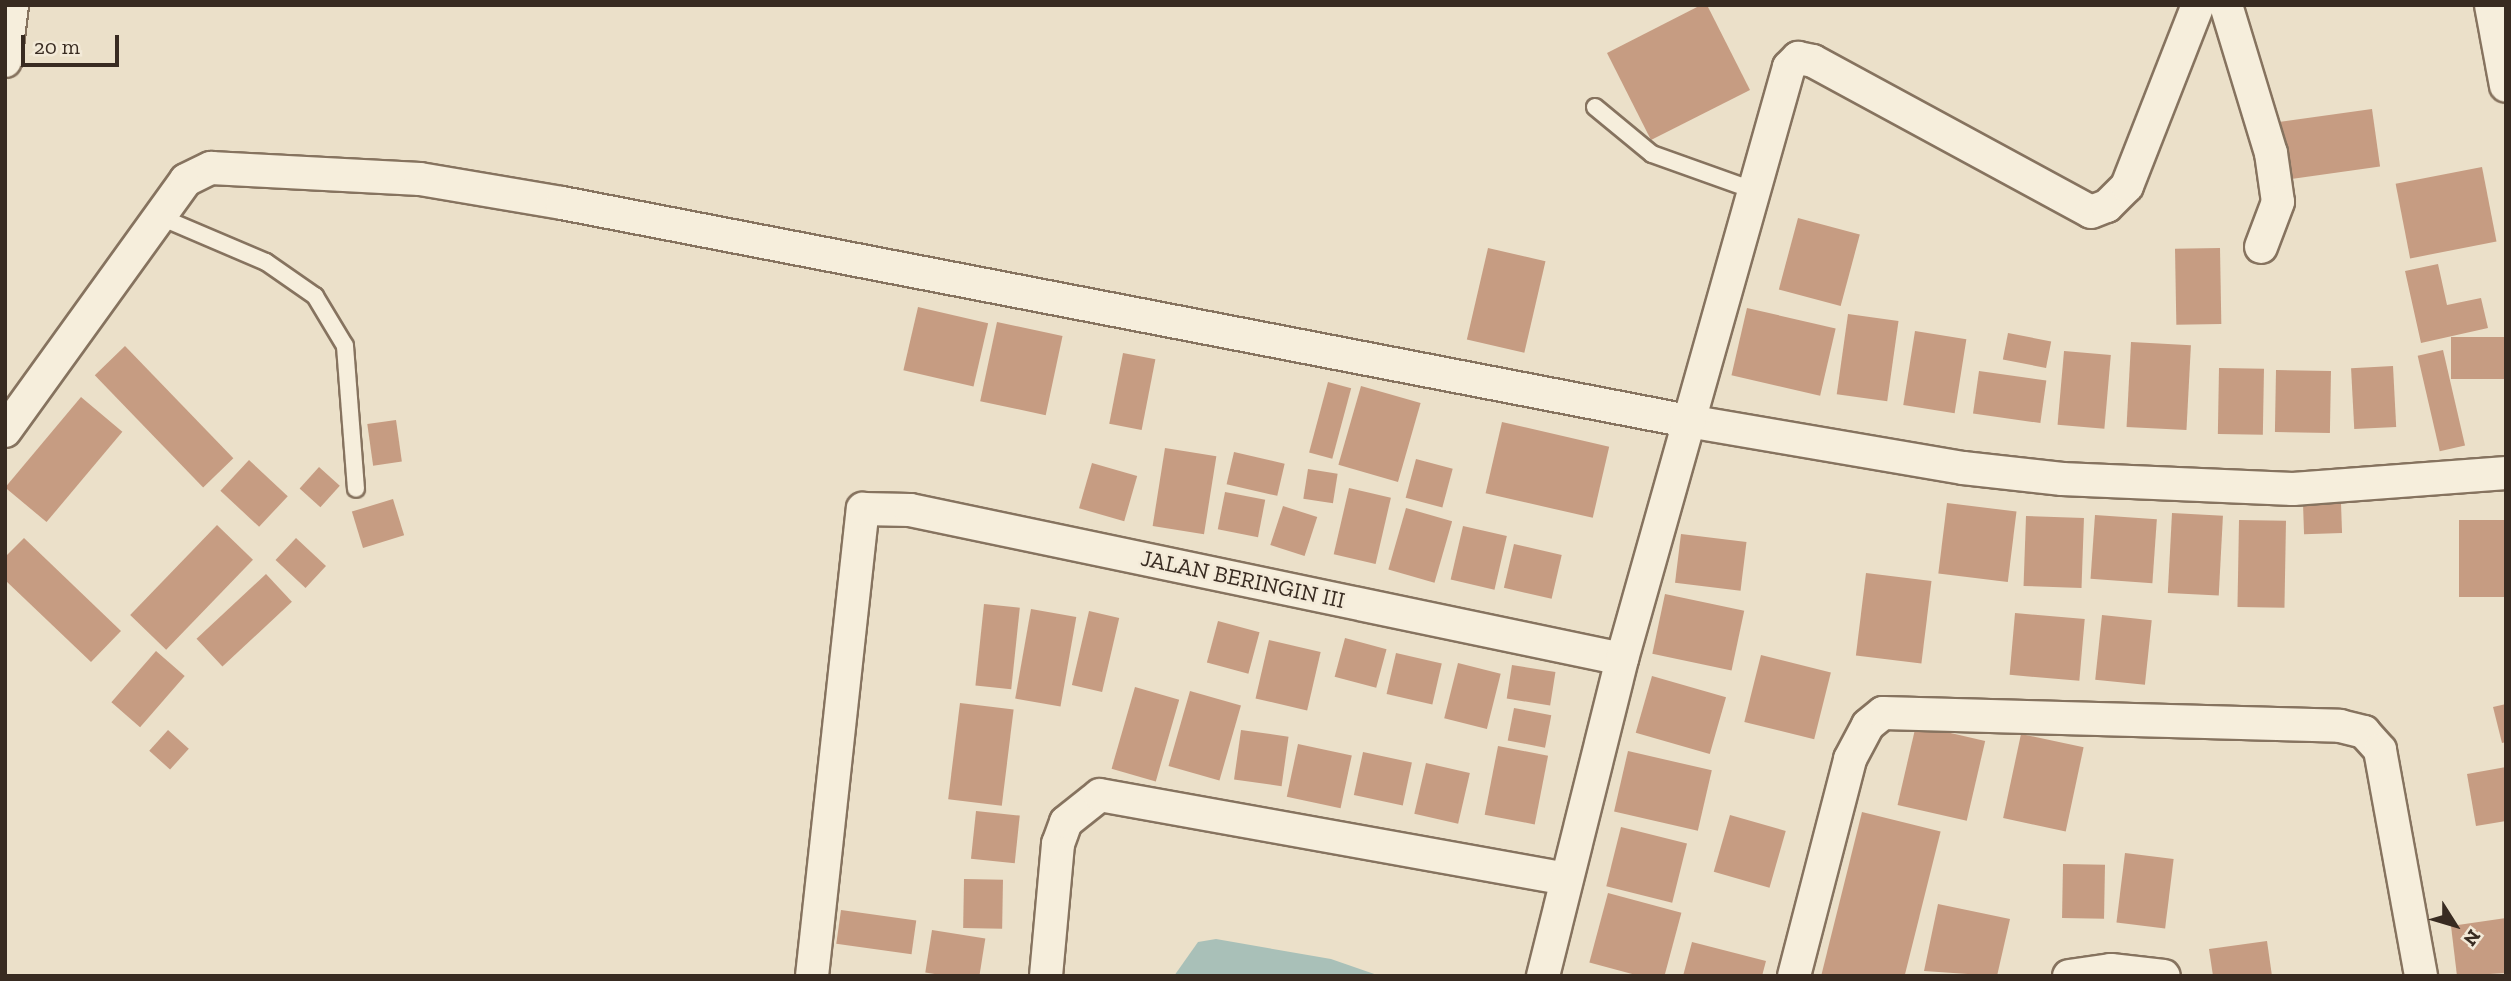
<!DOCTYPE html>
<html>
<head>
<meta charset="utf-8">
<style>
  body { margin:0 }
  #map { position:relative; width:2511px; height:981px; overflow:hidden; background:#ebe0c9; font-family:"Zilla Slab",serif }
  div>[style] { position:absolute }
  .water>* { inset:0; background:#a9c0b8 }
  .building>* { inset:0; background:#c69c82; transform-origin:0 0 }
  .roads { filter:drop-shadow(2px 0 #86735f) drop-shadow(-2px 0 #86735f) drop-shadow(0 2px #86735f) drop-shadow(0 -2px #86735f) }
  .service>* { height:16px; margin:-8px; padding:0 8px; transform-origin:8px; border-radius:8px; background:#f6eedc }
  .minor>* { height:32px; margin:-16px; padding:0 16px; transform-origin:16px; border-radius:16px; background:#f6eedc }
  span { translate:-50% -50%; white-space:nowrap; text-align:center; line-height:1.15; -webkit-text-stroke:5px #f3ead8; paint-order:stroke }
  .street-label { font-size:23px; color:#382b21 }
  .frame { position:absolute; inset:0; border:7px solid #382b21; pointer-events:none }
  .north { position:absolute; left:2420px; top:890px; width:70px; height:70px; -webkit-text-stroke:5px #f3ead8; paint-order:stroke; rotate:127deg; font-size:19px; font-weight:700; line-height:28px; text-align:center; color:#382b21 }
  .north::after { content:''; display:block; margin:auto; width:24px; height:32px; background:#382b21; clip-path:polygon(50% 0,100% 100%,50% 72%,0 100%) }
  .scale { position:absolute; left:21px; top:35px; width:98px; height:32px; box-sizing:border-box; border:4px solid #382b21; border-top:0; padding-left:9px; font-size:21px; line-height:24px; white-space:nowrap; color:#382b21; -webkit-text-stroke:5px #f3ead8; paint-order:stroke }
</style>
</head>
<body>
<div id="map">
  <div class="water">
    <i style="clip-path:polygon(1216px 939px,1331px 959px,1380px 976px,1174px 976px,1198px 942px)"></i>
  </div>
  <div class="building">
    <i style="clip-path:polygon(1701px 5px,1707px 5px,1750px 90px,1651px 140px,1607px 53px)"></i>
    <i style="left:2372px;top:109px;width:58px;height:96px;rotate:82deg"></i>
    <i style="left:2482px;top:167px;width:76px;height:88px;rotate:79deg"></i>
    <i style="left:1798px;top:218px;width:64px;height:74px;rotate:15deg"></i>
    <i style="left:1488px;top:248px;width:59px;height:94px;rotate:13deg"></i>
    <i style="left:2220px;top:248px;width:76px;height:45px;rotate:89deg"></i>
    <i style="clip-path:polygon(2438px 264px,2447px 305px,2481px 298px,2488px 328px,2421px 343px,2405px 271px)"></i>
    <i style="left:918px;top:307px;width:72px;height:65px;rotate:13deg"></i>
    <i style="left:1747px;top:308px;width:91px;height:69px;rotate:13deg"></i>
    <i style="left:1848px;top:314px;width:51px;height:81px;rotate:8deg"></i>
    <i style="left:997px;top:322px;width:67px;height:81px;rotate:12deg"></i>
    <i style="left:1915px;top:331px;width:52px;height:75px;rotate:9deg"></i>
    <i style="left:2008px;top:333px;width:44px;height:27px;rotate:11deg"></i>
    <i style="left:2506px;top:337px;width:42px;height:55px;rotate:90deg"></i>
    <i style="left:2131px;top:342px;width:60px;height:85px;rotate:3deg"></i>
    <i style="left:125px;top:346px;width:156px;height:42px;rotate:46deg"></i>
    <i style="left:2443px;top:350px;width:98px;height:26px;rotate:77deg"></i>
    <i style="left:2064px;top:351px;width:47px;height:74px;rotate:5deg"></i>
    <i style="left:1123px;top:353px;width:33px;height:72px;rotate:11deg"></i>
    <i style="left:2393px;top:366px;width:61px;height:42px;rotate:87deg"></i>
    <i style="left:2219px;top:368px;width:45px;height:66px;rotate:1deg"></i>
    <i style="left:2276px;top:370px;width:55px;height:62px;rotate:1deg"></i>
    <i style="left:1979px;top:371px;width:68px;height:43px;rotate:8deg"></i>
    <i style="left:1328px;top:382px;width:24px;height:73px;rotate:15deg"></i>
    <i style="left:1361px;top:386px;width:62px;height:82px;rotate:16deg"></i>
    <i style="left:81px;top:397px;width:54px;height:118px;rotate:40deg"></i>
    <i style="left:396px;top:420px;width:42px;height:29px;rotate:82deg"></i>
    <i style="left:1502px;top:422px;width:110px;height:73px;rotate:13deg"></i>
    <i style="left:1165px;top:448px;width:52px;height:79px;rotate:9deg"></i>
    <i style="left:1234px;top:452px;width:52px;height:33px;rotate:13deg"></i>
    <i style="left:1416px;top:459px;width:38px;height:40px;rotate:15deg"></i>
    <i style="left:249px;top:460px;width:53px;height:42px;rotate:43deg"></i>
    <i style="left:1092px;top:463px;width:47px;height:47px;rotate:16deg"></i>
    <i style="left:319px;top:467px;width:28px;height:29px;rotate:42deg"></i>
    <i style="left:1308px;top:469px;width:30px;height:30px;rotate:9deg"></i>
    <i style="left:1349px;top:488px;width:43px;height:68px;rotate:13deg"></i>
    <i style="left:1225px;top:492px;width:41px;height:38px;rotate:11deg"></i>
    <i style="left:393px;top:499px;width:38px;height:43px;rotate:73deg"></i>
    <i style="left:1947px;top:503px;width:70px;height:71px;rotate:7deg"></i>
    <i style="left:2341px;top:503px;width:30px;height:38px;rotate:88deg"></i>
    <i style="left:1283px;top:506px;width:36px;height:41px;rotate:18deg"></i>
    <i style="left:1406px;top:508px;width:48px;height:64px;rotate:16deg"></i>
    <i style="left:2172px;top:513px;width:51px;height:80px;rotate:3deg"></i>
    <i style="left:2095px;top:515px;width:62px;height:64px;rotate:4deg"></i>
    <i style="left:2026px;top:516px;width:58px;height:70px;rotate:2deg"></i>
    <i style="left:2239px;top:520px;width:47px;height:87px;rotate:1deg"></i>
    <i style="left:2506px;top:520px;width:77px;height:47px;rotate:90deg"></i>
    <i style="left:217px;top:525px;width:50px;height:125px;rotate:44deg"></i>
    <i style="left:1463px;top:526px;width:45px;height:55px;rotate:13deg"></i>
    <i style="left:1681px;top:534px;width:66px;height:49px;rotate:7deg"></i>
    <i style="clip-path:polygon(24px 538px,121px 631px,91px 662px,5px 580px,5px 557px)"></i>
    <i style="left:296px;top:538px;width:41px;height:30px;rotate:43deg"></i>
    <i style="left:1514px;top:544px;width:49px;height:45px;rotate:13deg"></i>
    <i style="left:1866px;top:573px;width:66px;height:83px;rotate:7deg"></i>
    <i style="left:266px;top:574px;width:38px;height:95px;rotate:47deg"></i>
    <i style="left:1665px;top:594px;width:81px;height:61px;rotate:12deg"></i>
    <i style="left:984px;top:604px;width:36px;height:82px;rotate:6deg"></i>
    <i style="left:1031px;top:609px;width:46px;height:91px;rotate:10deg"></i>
    <i style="left:1089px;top:611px;width:31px;height:76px;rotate:13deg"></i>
    <i style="left:2015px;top:613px;width:70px;height:62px;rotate:5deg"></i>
    <i style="left:2102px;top:615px;width:50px;height:65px;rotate:6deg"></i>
    <i style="left:1218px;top:621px;width:43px;height:43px;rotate:15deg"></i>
    <i style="left:1345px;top:638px;width:43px;height:40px;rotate:15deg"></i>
    <i style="left:1269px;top:640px;width:53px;height:60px;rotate:13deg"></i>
    <i style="left:156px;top:651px;width:38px;height:68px;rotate:41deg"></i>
    <i style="left:1396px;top:653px;width:47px;height:42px;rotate:13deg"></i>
    <i style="left:1761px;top:655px;width:72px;height:69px;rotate:14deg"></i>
    <i style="left:1458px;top:663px;width:44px;height:57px;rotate:14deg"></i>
    <i style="left:1512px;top:665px;width:44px;height:34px;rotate:9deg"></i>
    <i style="left:1652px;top:676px;width:77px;height:59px;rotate:16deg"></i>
    <i style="left:1135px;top:687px;width:46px;height:85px;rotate:16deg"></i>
    <i style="left:1190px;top:691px;width:53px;height:78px;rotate:16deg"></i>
    <i style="left:960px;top:703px;width:54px;height:97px;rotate:7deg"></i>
    <i style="clip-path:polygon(2506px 704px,2506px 742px,2502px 743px,2493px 707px)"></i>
    <i style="left:1514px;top:708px;width:38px;height:33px;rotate:11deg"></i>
    <i style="left:1916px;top:725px;width:71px;height:82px;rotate:13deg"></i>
    <i style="left:168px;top:730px;width:28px;height:28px;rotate:42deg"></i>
    <i style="left:1241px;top:730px;width:48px;height:50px;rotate:8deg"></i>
    <i style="left:2021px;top:734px;width:64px;height:86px;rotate:12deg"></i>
    <i style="left:1298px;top:744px;width:55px;height:54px;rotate:12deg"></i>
    <i style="left:1498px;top:746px;width:51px;height:70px;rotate:11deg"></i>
    <i style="left:1628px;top:751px;width:86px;height:62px;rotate:13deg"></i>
    <i style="left:1363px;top:752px;width:50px;height:44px;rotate:12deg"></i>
    <i style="left:1426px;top:763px;width:45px;height:52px;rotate:13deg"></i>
    <i style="clip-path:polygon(2506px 767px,2506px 821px,2476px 826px,2467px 774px)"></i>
    <i style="left:976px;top:811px;width:44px;height:48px;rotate:6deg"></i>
    <i style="left:1862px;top:812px;width:81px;height:169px;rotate:14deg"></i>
    <i style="left:1730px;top:815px;width:58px;height:59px;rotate:16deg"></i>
    <i style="left:1621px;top:827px;width:68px;height:61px;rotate:14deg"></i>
    <i style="left:2125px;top:853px;width:49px;height:70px;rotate:7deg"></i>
    <i style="left:2063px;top:864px;width:42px;height:54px;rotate:1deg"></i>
    <i style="left:964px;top:879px;width:39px;height:49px;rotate:1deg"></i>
    <i style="left:1608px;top:893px;width:76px;height:72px;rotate:15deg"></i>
    <i style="clip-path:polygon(1938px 904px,2010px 919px,1997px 976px,1924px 971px)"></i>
    <i style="left:841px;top:910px;width:76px;height:34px;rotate:8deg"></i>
    <i style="clip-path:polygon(2506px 918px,2506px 973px,2457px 976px,2451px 926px)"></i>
    <i style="left:932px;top:930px;width:54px;height:43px;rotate:9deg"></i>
    <i style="clip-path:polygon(2267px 941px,2272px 976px,2213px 976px,2209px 949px)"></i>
    <i style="clip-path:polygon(1692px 942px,1766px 961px,1762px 976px,1683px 976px)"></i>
  </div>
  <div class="roads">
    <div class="service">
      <i style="left:1595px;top:107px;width:74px;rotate:39.5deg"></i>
      <i style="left:1652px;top:154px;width:104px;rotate:19.7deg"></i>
      <i style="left:158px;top:216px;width:117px;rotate:23.1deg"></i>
      <i style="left:266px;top:262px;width:60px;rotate:34.8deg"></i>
      <i style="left:315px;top:296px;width:58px;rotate:59deg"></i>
      <i style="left:345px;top:346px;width:143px;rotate:85.6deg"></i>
    </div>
    <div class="minor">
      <i style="left:2226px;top:5px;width:155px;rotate:73.1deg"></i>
      <i style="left:2271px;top:153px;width:49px;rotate:81.9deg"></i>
      <i style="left:2278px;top:202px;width:48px;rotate:110.7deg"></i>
      <i style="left:2491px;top:5px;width:82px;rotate:79.5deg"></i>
      <i style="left:5px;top:61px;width:56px;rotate:-82.9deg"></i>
      <i style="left:5px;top:431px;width:309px;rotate:-54.2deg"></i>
      <i style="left:186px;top:180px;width:28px;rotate:-26deg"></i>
      <i style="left:211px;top:168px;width:209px;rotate:3deg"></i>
      <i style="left:420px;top:179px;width:144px;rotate:9.6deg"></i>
      <i style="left:562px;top:203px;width:1147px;rotate:10.96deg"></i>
      <i style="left:1688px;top:421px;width:279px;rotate:9.7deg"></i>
      <i style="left:1963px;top:468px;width:100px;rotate:6.3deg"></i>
      <i style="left:2062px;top:479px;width:231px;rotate:2.5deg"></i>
      <i style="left:2293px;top:489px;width:214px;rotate:-4.3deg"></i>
      <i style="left:812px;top:976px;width:470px;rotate:-83.8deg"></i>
      <i style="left:863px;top:509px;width:47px;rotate:1.2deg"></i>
      <i style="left:910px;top:510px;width:727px;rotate:11.82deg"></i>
      <i style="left:1046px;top:976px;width:133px;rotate:-84.8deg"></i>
      <i style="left:1058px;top:844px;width:23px;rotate:-70deg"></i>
      <i style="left:1066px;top:822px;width:43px;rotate:-38.5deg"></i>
      <i style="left:1100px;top:795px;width:474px;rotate:10.2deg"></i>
      <i style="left:1543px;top:976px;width:327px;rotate:-76deg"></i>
      <i style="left:1622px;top:659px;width:615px;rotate:-74.25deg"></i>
      <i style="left:1789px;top:67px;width:13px;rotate:-45deg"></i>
      <i style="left:1798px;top:58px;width:15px;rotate:11deg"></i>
      <i style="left:1813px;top:61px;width:316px;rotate:28.5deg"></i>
      <i style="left:2091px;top:212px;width:17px;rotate:-21deg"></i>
      <i style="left:2107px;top:206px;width:28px;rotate:-45deg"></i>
      <i style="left:2127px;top:186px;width:194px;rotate:-68.6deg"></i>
      <i style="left:1794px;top:976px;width:224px;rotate:-75.5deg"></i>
      <i style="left:1850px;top:759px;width:38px;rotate:-62deg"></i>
      <i style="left:1868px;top:725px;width:19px;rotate:-39deg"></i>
      <i style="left:1883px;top:713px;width:457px;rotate:1.6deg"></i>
      <i style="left:2340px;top:726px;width:25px;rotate:14deg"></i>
      <i style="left:2364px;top:732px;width:24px;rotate:48deg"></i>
      <i style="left:2380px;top:750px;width:230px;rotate:79.7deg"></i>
      <i style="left:2069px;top:976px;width:42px;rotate:-8.1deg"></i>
      <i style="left:2111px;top:970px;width:53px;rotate:6.5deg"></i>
    </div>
  </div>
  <div class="street-label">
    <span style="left:1243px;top:579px;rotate:12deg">JALAN BERINGIN III</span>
  </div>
  <div class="frame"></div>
  <div class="north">N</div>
  <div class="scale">20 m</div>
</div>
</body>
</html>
